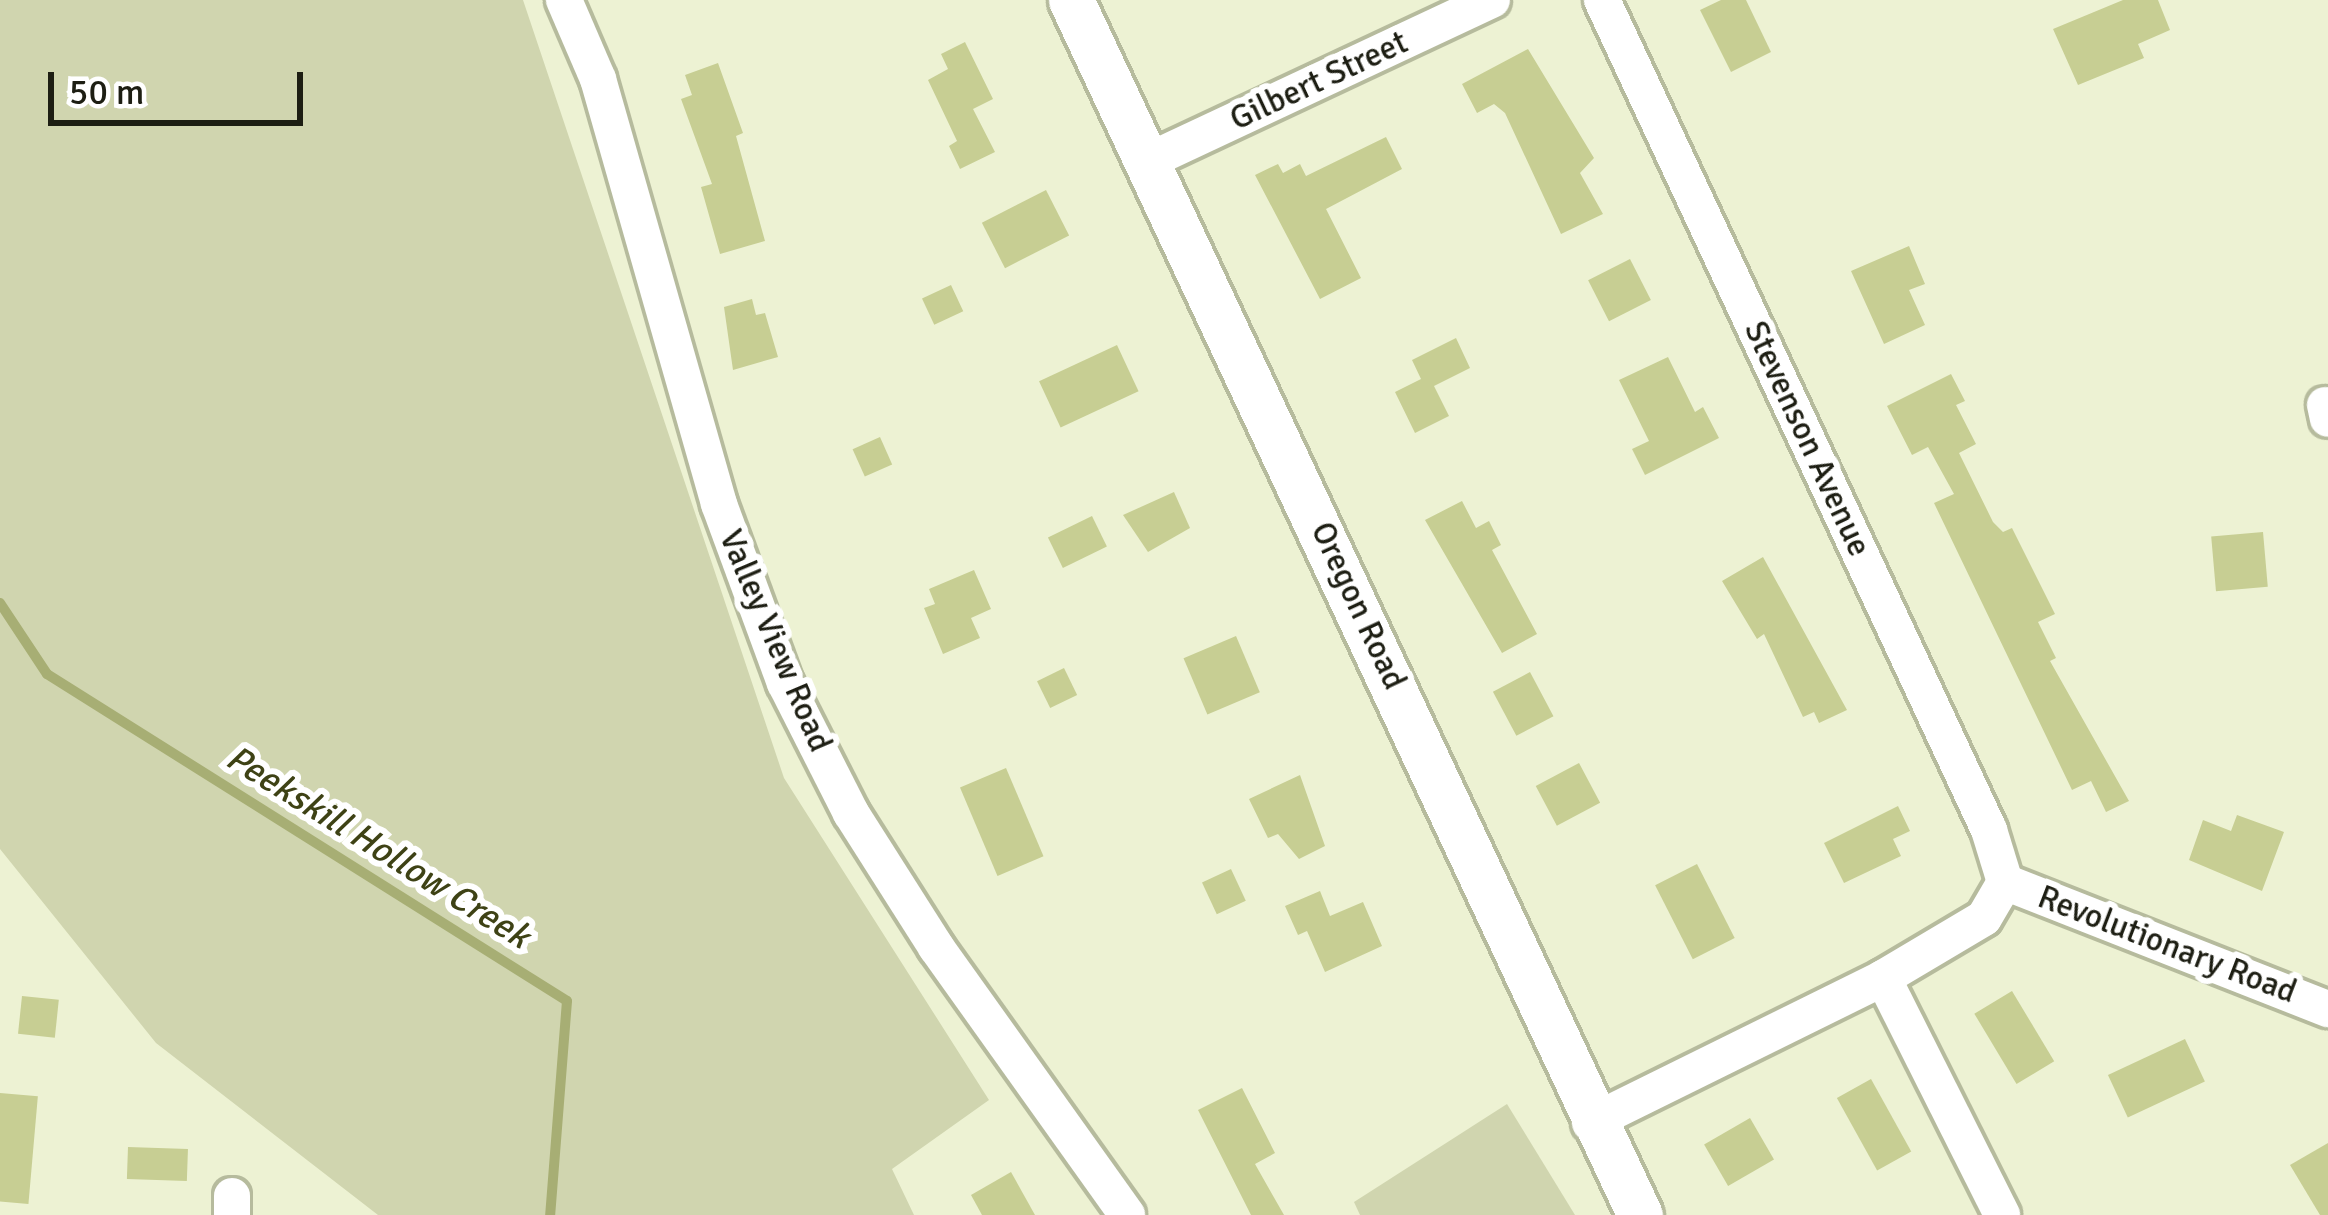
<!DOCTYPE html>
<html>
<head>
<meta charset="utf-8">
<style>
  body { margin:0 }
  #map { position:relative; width:2328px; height:1215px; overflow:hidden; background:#edf2d3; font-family:Signika,sans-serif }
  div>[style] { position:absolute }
  .green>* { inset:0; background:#d0d5af }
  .stream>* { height:10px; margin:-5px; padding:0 5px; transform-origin:5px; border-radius:5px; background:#a7ae74 }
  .building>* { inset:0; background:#c7ce93; transform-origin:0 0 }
  .roads { filter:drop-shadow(3px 0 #b6bb9d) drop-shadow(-3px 0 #b6bb9d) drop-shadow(0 3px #b6bb9d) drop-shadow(0 -3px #b6bb9d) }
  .minor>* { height:36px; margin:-18px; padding:0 18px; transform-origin:18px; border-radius:18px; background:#fff }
  .tertiary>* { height:45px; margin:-22.5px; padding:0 22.5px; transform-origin:22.5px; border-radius:22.5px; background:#fff }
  span { translate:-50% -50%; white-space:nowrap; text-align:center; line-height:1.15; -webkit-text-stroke:12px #fff; paint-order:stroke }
  .street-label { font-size:33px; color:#1d1e13 }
  .water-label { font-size:36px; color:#3e4215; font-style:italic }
  .scale { position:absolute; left:48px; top:72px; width:255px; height:54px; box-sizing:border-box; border:6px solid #1d1e13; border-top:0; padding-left:15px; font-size:36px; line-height:42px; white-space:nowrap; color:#1d1e13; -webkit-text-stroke:9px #fff; paint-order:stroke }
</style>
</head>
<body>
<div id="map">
  <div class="green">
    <i style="clip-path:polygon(0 0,523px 0,784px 778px,989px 1100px,892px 1169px,914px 1215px,378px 1215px,156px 1043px,0 849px)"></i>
    <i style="clip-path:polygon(1507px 1104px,1575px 1215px,1360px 1215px,1354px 1202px)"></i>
  </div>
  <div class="stream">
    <i style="left:0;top:603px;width:85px;rotate:56.5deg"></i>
    <i style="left:47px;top:674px;width:614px;rotate:32.16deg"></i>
    <i style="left:567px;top:1001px;width:215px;rotate:94.5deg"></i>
  </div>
  <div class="building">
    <i style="clip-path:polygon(1721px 0,1746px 0,1771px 52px,1731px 72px,1700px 10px)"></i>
    <i style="clip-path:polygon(2123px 0,2158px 0,2170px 30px,2138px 44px,2144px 58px,2078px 85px,2053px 29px)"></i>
    <i style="clip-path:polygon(965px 42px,993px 99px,973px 109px,995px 152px,960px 169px,949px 146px,957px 141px,928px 80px,948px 69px,941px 54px)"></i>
    <i style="clip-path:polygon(1528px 49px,1594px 158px,1580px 173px,1603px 214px,1561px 234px,1505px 113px,1494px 104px,1477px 113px,1462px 84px)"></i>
    <i style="clip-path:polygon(718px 63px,743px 133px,736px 136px,765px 241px,720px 254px,701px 187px,712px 184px,681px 99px,692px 95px,685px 75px)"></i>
    <i style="clip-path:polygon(1386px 137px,1402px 169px,1326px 209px,1361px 278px,1320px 299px,1255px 175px,1278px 164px,1283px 173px,1300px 164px,1306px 176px)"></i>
    <i style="left:1046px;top:190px;width:51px;height:72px;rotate:63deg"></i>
    <i style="clip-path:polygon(1909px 246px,1925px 284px,1909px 290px,1925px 325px,1884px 344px,1851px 271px)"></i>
    <i style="left:1630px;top:259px;width:46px;height:47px;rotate:63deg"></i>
    <i style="left:951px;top:285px;width:29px;height:32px;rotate:65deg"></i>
    <i style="clip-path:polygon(752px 299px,756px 315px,765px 313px,778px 357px,733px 370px,724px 307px)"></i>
    <i style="clip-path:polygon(1456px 338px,1470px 368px,1434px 386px,1449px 416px,1415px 433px,1395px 392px,1421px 379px,1412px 360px)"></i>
    <i style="left:1117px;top:345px;width:51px;height:86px;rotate:65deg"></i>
    <i style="clip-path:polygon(1668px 357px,1695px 412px,1703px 407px,1719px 438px,1645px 475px,1632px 449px,1649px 441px,1619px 380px)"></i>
    <i style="clip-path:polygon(1951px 374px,1965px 401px,1956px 405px,1976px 444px,1959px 453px,1993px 522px,2003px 532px,2012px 528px,2055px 614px,2038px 622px,2056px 658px,2050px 661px,2129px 801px,2106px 812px,2091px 781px,2072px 790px,1934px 503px,1954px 494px,1928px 447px,1912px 455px,1887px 406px)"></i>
    <i style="left:880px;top:437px;width:30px;height:30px;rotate:66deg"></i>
    <i style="clip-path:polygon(1174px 492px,1190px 528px,1148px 552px,1123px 515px)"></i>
    <i style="clip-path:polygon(1462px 501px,1476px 528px,1489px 521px,1501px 545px,1492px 550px,1537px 634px,1502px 653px,1425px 520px)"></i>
    <i style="left:1092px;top:516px;width:34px;height:49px;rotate:64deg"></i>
    <i style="left:2263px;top:532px;width:55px;height:52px;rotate:85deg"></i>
    <i style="clip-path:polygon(1763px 557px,1847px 710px,1819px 723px,1814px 712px,1803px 717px,1764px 634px,1757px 639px,1722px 581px)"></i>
    <i style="clip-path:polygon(974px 570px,991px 609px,971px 618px,980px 638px,943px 654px,924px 608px,935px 604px,929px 589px)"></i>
    <i style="left:1236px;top:636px;width:61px;height:57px;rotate:67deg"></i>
    <i style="left:1064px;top:668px;width:30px;height:30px;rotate:64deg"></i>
    <i style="left:1530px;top:672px;width:50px;height:42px;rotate:62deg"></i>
    <i style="left:1579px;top:763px;width:45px;height:49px;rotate:62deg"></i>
    <i style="left:1006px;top:768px;width:96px;height:50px;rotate:67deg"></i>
    <i style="clip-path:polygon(1300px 775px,1325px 846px,1299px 859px,1278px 834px,1268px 838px,1249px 799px)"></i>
    <i style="clip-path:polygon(1898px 806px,1910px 831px,1893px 839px,1901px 856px,1844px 883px,1824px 843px)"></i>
    <i style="clip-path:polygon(2237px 815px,2284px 832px,2262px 891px,2189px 860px,2203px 820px,2231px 831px)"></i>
    <i style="left:1697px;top:864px;width:83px;height:47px;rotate:63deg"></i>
    <i style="left:1231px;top:869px;width:35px;height:32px;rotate:65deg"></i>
    <i style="clip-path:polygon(1320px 891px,1330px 916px,1363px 902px,1382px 946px,1325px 972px,1307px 931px,1298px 935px,1285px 906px)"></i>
    <i style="left:2012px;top:991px;width:82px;height:44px;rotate:59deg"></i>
    <i style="left:22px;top:996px;width:37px;height:38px;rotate:6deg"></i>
    <i style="left:2185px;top:1039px;width:47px;height:85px;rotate:65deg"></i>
    <i style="left:1871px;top:1079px;width:83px;height:39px;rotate:61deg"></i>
    <i style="clip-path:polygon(1242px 1088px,1275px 1153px,1255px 1164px,1284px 1215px,1251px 1215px,1198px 1110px)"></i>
    <i style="left:0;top:1093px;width:38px;height:108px;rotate:5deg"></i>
    <i style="left:1750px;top:1118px;width:48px;height:53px;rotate:60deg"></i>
    <i style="clip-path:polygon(2328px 1143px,2328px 1215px,2320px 1215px,2290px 1165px)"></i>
    <i style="left:128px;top:1147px;width:60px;height:32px;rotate:2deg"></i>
    <i style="clip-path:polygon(1011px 1172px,1035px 1215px,982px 1215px,971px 1195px)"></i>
  </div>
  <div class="roads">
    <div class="minor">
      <i style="left:564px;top:0;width:86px;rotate:66.7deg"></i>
      <i style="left:598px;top:79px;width:442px;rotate:74.1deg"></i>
      <i style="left:719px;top:504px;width:191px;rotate:69.8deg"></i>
      <i style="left:785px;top:683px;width:146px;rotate:63.1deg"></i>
      <i style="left:851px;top:813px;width:159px;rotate:57.6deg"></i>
      <i style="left:936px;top:947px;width:329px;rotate:54.5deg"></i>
      <i style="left:1602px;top:0;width:916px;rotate:65deg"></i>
      <i style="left:1989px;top:830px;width:54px;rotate:72.9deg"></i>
      <i style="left:1146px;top:162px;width:382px;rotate:-25.1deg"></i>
      <i style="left:2325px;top:405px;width:14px;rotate:78deg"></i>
      <i style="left:2005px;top:882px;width:347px;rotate:21.5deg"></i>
      <i style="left:1883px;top:978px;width:265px;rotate:63.3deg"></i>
      <i style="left:1590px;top:1123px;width:327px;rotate:-26.3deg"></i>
      <i style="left:1883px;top:978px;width:117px;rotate:-30.7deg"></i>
      <i style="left:1984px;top:918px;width:42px;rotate:-59.7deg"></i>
      <i style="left:232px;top:1215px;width:19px;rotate:-90deg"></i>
    </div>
    <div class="tertiary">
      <i style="left:1071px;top:0;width:1342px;rotate:64.91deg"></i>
    </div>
  </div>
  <div class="street-label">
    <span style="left:1319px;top:81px;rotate:-25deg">Gilbert Street</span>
    <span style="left:1807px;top:439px;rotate:65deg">Stevenson Avenue</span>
    <span style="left:1358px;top:606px;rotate:65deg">Oregon Road</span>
    <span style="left:775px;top:641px;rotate:67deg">Valley View Road</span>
    <span style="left:2167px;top:945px;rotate:21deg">Revolutionary Road</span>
  </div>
  <div class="water-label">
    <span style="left:378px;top:847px;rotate:32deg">Peekskill Hollow Creek</span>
  </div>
  <div class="scale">50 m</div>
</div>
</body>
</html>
